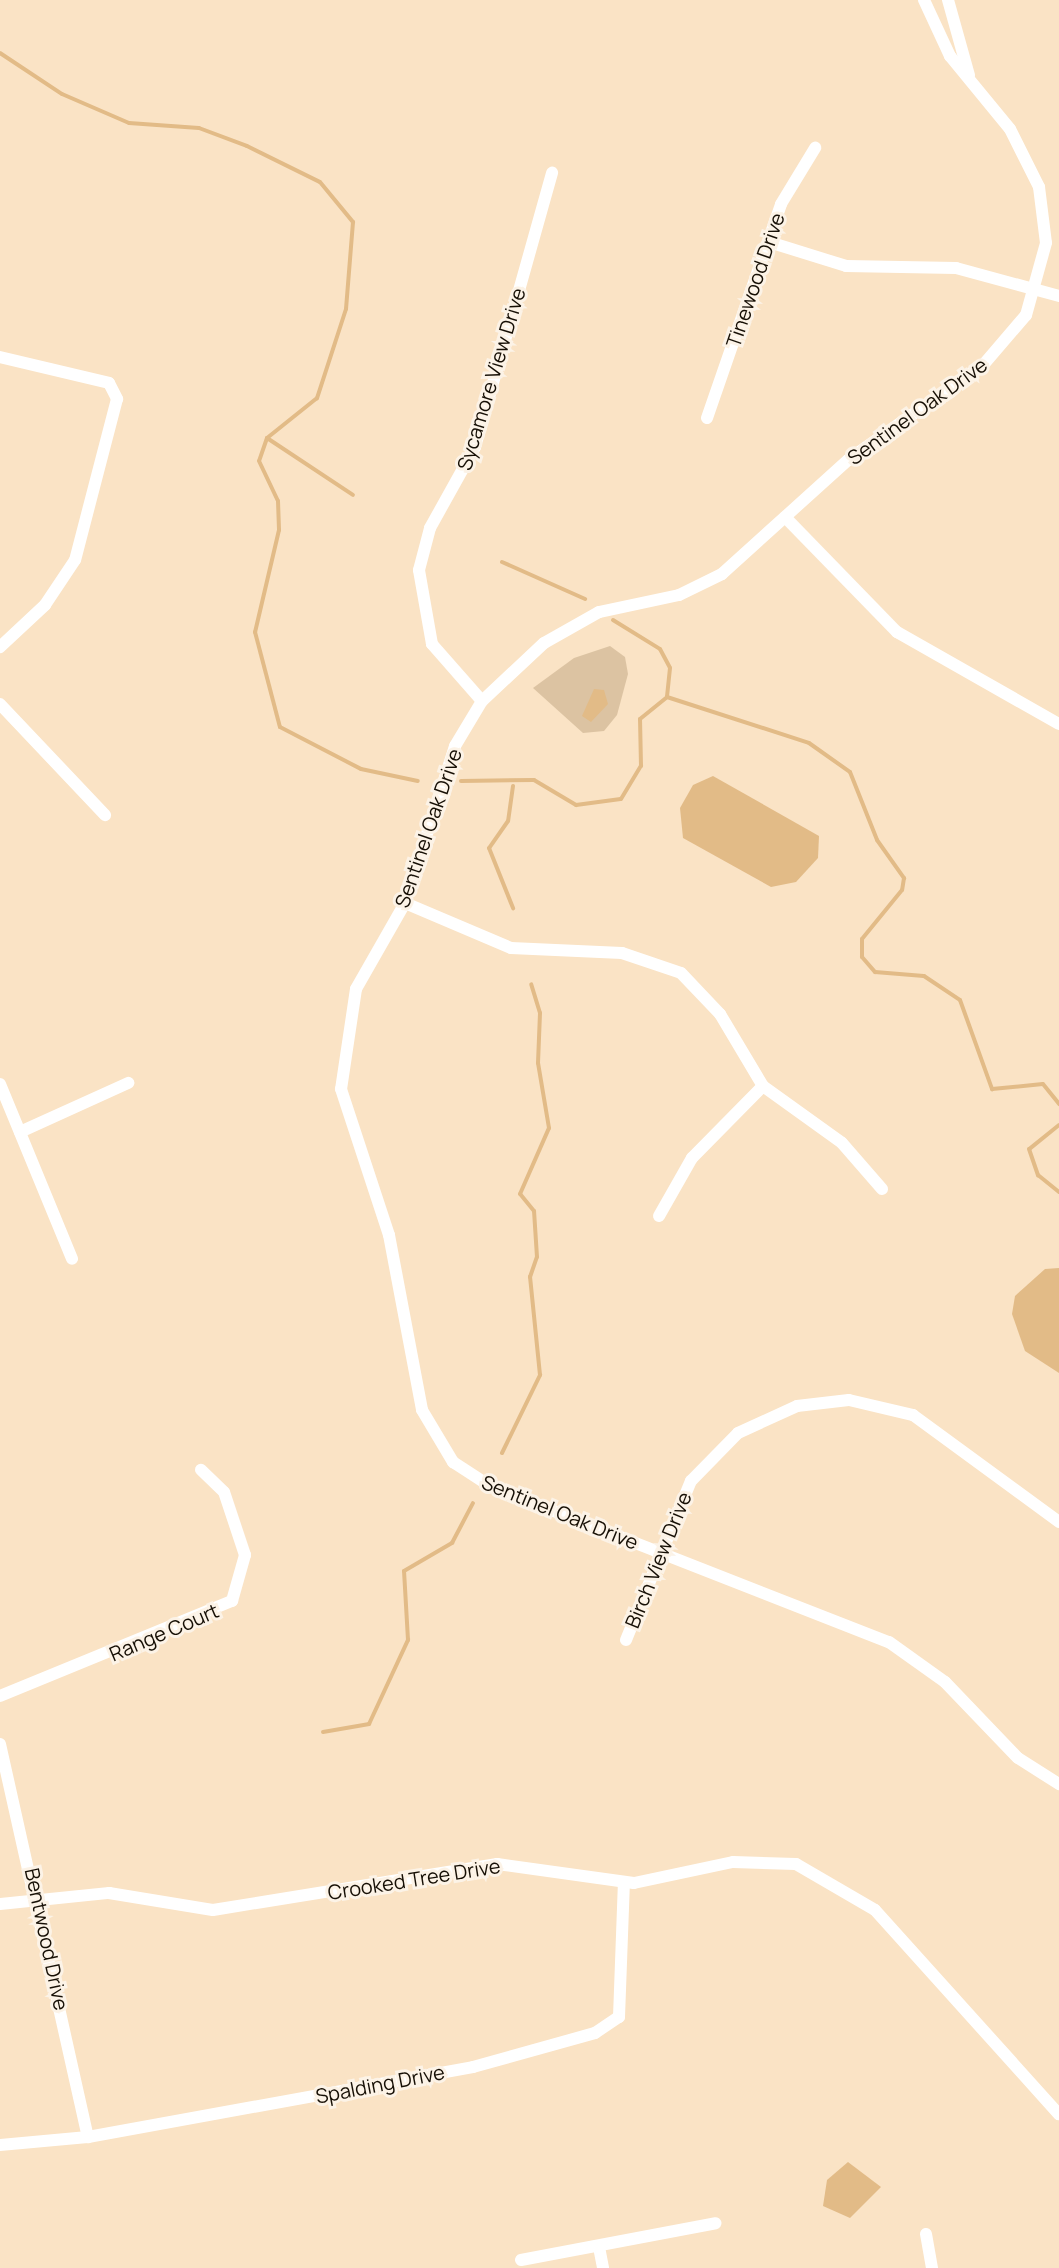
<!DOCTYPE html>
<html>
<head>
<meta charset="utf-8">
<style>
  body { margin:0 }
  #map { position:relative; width:1059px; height:2268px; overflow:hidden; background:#fae3c5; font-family:Manrope,sans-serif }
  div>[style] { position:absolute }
  .green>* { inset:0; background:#dcc3a2 }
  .water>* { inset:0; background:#e2bb87 }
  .stream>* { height:4px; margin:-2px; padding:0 2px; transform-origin:2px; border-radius:2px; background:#e2bb87 }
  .minor>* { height:12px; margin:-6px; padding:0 6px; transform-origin:6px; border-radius:6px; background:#fff }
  span { translate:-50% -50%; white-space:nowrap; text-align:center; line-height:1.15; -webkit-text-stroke:6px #fcf3e7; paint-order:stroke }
  .street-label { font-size:20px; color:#160f05 }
</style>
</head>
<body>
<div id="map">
  <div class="green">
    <i style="clip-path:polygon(610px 646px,625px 657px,628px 674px,617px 715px,604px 731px,583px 733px,533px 688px,574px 658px)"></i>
  </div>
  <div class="water">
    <i style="clip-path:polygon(594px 689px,604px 690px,608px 704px,591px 722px,582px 716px)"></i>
    <i style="clip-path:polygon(713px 776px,819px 836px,818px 858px,796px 882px,771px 887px,683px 838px,680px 808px,693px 785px)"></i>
    <i style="clip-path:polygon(1059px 1268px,1059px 1373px,1025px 1351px,1012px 1314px,1015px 1296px,1045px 1269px)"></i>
    <i style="clip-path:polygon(848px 2162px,881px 2187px,850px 2218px,823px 2206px,827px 2180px)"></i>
  </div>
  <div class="stream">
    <i style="left:0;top:53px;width:74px;rotate:33.5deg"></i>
    <i style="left:62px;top:94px;width:73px;rotate:23.4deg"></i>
    <i style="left:129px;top:123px;width:70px;rotate:4.1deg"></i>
    <i style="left:199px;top:128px;width:51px;rotate:20.6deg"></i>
    <i style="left:247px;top:146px;width:81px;rotate:26.3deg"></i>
    <i style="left:320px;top:182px;width:52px;rotate:50.5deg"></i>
    <i style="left:353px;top:222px;width:87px;rotate:94.6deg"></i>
    <i style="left:346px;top:309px;width:94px;rotate:108deg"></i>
    <i style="left:317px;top:398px;width:64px;rotate:141.3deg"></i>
    <i style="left:267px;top:438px;width:24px;rotate:109deg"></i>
    <i style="left:259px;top:461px;width:44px;rotate:64.6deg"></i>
    <i style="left:278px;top:501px;width:29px;rotate:88deg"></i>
    <i style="left:279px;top:530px;width:105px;rotate:103.2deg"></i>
    <i style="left:255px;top:632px;width:98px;rotate:75.3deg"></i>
    <i style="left:280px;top:727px;width:91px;rotate:27.4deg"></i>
    <i style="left:361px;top:769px;width:58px;rotate:11.9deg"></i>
    <i style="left:267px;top:438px;width:103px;rotate:33.5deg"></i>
    <i style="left:502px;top:562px;width:91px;rotate:24deg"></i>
    <i style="left:613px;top:620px;width:55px;rotate:31.7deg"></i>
    <i style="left:660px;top:649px;width:21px;rotate:62deg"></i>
    <i style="left:670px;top:668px;width:29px;rotate:96deg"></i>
    <i style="left:461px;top:781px;width:73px;rotate:-0.8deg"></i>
    <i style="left:534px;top:780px;width:49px;rotate:30.8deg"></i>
    <i style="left:576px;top:805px;width:45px;rotate:-7.6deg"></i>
    <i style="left:621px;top:799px;width:39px;rotate:-59deg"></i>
    <i style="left:641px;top:766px;width:47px;rotate:-91.2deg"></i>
    <i style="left:640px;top:719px;width:35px;rotate:-39deg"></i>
    <i style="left:667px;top:697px;width:149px;rotate:17.9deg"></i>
    <i style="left:809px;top:743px;width:50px;rotate:35.3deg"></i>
    <i style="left:850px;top:772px;width:73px;rotate:68.3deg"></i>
    <i style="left:877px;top:840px;width:47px;rotate:54.6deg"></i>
    <i style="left:904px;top:878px;width:12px;rotate:99deg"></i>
    <i style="left:902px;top:890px;width:63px;rotate:129.2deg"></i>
    <i style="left:862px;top:939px;width:18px;rotate:90deg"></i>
    <i style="left:862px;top:957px;width:20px;rotate:49deg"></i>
    <i style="left:875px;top:972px;width:49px;rotate:4.7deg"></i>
    <i style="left:924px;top:976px;width:43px;rotate:33.7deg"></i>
    <i style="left:960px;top:1000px;width:95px;rotate:70.2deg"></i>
    <i style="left:992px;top:1089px;width:51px;rotate:-5.6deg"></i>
    <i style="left:1043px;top:1084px;width:26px;rotate:51deg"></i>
    <i style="left:513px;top:786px;width:35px;rotate:98deg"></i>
    <i style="left:508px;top:821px;width:33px;rotate:125deg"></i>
    <i style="left:489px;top:848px;width:65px;rotate:68.2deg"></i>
    <i style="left:1059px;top:1125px;width:38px;rotate:141deg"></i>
    <i style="left:1029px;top:1149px;width:28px;rotate:71deg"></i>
    <i style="left:1038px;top:1175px;width:27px;rotate:39deg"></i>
    <i style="left:502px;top:1453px;width:87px;rotate:-64deg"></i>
    <i style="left:540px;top:1375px;width:99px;rotate:-95.8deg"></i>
    <i style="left:530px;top:1277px;width:21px;rotate:-71deg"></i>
    <i style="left:537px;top:1257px;width:46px;rotate:-93.7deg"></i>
    <i style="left:534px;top:1211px;width:22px;rotate:-129deg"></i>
    <i style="left:520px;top:1194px;width:72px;rotate:-66.3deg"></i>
    <i style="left:549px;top:1128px;width:66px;rotate:-99.6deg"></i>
    <i style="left:538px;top:1063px;width:50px;rotate:-87.7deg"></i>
    <i style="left:540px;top:1013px;width:30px;rotate:-107deg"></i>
    <i style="left:323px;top:1732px;width:47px;rotate:-9.9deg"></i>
    <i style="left:369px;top:1724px;width:93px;rotate:-65.1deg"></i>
    <i style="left:408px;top:1640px;width:69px;rotate:-93.3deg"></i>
    <i style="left:404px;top:1571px;width:56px;rotate:-30.3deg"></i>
    <i style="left:452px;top:1543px;width:45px;rotate:-62.3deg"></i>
  </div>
  <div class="minor">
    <i style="left:924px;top:0;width:62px;rotate:65.1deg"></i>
    <i style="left:950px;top:56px;width:94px;rotate:50.6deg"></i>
    <i style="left:1010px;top:129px;width:65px;rotate:63.4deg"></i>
    <i style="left:1039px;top:187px;width:56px;rotate:82.9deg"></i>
    <i style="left:1046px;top:243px;width:75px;rotate:105.5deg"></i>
    <i style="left:1026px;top:315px;width:65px;rotate:130.6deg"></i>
    <i style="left:984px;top:364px;width:166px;rotate:144.8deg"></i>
    <i style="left:848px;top:460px;width:170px;rotate:137.9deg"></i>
    <i style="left:722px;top:574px;width:48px;rotate:154deg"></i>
    <i style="left:679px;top:595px;width:82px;rotate:168deg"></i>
    <i style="left:599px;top:612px;width:63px;rotate:150.6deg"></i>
    <i style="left:544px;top:643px;width:85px;rotate:136.9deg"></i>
    <i style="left:482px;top:701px;width:52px;rotate:121deg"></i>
    <i style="left:455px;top:746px;width:165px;rotate:107.7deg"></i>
    <i style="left:405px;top:903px;width:99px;rotate:119.7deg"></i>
    <i style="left:356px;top:989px;width:101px;rotate:98.5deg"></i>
    <i style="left:341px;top:1089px;width:154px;rotate:71.8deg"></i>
    <i style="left:389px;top:1235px;width:178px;rotate:79.3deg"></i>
    <i style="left:422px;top:1410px;width:61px;rotate:59.2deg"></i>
    <i style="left:453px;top:1462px;width:44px;rotate:33deg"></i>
    <i style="left:490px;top:1486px;width:428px;rotate:21.4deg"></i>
    <i style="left:889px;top:1642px;width:69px;rotate:35.5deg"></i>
    <i style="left:945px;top:1682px;width:105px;rotate:46.2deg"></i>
    <i style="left:1018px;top:1758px;width:49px;rotate:32.4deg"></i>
    <i style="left:948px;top:0;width:78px;rotate:74.4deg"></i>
    <i style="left:769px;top:242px;width:81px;rotate:17.3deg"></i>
    <i style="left:846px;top:266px;width:110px;rotate:1deg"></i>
    <i style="left:956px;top:268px;width:107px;rotate:15.2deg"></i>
    <i style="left:0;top:357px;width:112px;rotate:13.4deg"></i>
    <i style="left:109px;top:383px;width:18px;rotate:63deg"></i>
    <i style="left:117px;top:399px;width:166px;rotate:104.6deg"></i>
    <i style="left:75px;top:560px;width:54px;rotate:123.7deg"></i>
    <i style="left:45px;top:605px;width:62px;rotate:137deg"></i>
    <i style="left:707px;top:418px;width:226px;rotate:-70.9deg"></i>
    <i style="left:781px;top:204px;width:66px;rotate:-58.7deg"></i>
    <i style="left:785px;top:517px;width:161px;rotate:45.8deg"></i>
    <i style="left:897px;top:632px;width:186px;rotate:29.6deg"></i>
    <i style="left:482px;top:701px;width:76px;rotate:-131.3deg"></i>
    <i style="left:432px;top:644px;width:75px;rotate:-100deg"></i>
    <i style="left:419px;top:570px;width:43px;rotate:-75.3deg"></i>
    <i style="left:430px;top:528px;width:93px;rotate:-60.9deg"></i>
    <i style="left:475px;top:447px;width:285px;rotate:-74.3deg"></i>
    <i style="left:0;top:704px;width:153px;rotate:46.6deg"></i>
    <i style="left:405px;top:903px;width:115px;rotate:23deg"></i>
    <i style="left:511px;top:948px;width:111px;rotate:2.6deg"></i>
    <i style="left:622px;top:953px;width:62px;rotate:18.7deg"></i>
    <i style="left:681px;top:973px;width:57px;rotate:46.4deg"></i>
    <i style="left:720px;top:1014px;width:84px;rotate:59.2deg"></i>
    <i style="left:763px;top:1086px;width:97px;rotate:35.8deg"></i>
    <i style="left:842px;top:1143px;width:61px;rotate:49deg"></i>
    <i style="left:0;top:1084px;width:189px;rotate:67.6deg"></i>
    <i style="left:20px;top:1132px;width:119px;rotate:-24.4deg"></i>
    <i style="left:659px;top:1216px;width:67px;rotate:-60.4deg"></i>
    <i style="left:692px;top:1158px;width:101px;rotate:-45.4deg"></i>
    <i style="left:626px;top:1640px;width:172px;rotate:-67.8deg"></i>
    <i style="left:691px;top:1481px;width:67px;rotate:-45.6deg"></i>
    <i style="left:738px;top:1433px;width:65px;rotate:-24.6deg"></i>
    <i style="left:797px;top:1406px;width:52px;rotate:-6.6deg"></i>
    <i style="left:849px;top:1400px;width:66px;rotate:13.2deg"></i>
    <i style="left:913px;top:1415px;width:181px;rotate:36.2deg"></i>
    <i style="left:0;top:1696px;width:251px;rotate:-22.3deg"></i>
    <i style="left:232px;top:1601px;width:48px;rotate:-74.2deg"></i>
    <i style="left:245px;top:1555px;width:66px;rotate:-108.4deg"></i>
    <i style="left:224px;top:1492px;width:32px;rotate:-136deg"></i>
    <i style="left:0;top:1744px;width:403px;rotate:77.4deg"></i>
    <i style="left:0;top:1904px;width:110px;rotate:-5.8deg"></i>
    <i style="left:109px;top:1893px;width:105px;rotate:9.3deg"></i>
    <i style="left:213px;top:1910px;width:288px;rotate:-9.2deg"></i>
    <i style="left:497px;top:1864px;width:138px;rotate:7.9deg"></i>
    <i style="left:634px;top:1883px;width:101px;rotate:-12deg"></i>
    <i style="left:733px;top:1862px;width:63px;rotate:1.8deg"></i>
    <i style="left:796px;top:1864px;width:91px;rotate:30.2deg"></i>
    <i style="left:875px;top:1910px;width:275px;rotate:48deg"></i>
    <i style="left:0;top:2145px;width:88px;rotate:-5.2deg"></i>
    <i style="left:88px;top:2137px;width:391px;rotate:-10.3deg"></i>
    <i style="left:473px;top:2067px;width:127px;rotate:-15.6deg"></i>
    <i style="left:595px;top:2033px;width:29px;rotate:-34deg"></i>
    <i style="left:619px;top:2017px;width:135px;rotate:-87.9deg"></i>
    <i style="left:926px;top:2234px;width:35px;rotate:80deg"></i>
    <i style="left:599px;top:2247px;width:21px;rotate:79deg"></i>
    <i style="left:521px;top:2260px;width:198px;rotate:-10.7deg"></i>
  </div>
  <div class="street-label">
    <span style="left:755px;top:280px;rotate:-71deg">Tinewood Drive</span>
    <span style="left:491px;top:379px;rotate:-73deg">Sycamore View Drive</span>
    <span style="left:917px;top:411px;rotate:-36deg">Sentinel Oak Drive</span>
    <span style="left:428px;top:828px;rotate:-71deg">Sentinel Oak Drive</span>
    <span style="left:560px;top:1512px;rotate:22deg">Sentinel Oak Drive</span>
    <span style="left:658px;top:1560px;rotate:-68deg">Birch View Drive</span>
    <span style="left:164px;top:1632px;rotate:-23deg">Range Court</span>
    <span style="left:414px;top:1879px;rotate:-9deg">Crooked Tree Drive</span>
    <span style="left:47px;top:1939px;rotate:78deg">Bentwood Drive</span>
    <span style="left:380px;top:2084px;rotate:-11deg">Spalding Drive</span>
  </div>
</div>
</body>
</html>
